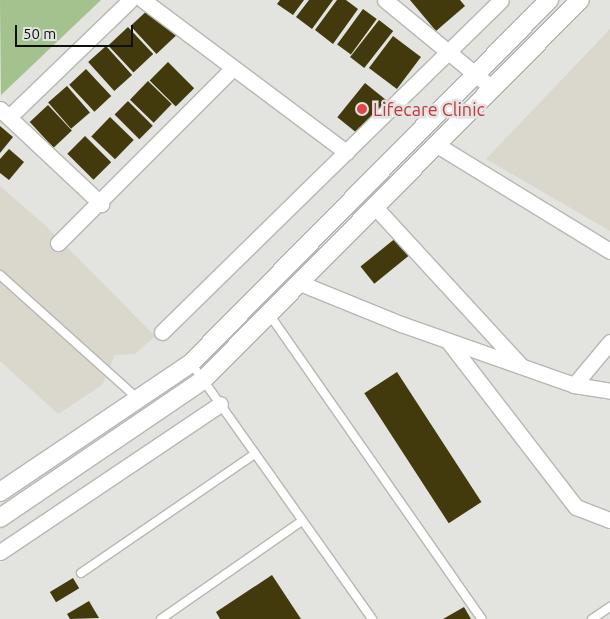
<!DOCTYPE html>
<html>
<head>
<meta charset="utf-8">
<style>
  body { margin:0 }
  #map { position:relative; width:610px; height:619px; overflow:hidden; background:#e3e3df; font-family:Ubuntu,sans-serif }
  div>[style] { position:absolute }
  .built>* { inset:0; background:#dad8cd }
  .green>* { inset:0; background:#a3c28d }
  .building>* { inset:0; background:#423a0c; transform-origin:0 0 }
  .roads { filter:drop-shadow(1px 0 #b7b7b3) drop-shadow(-1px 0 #b7b7b3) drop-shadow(0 1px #b7b7b3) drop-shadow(0 -1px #b7b7b3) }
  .service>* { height:8px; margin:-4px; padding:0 4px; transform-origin:4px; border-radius:4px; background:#fff }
  .minor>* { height:15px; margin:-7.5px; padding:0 7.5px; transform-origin:7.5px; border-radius:7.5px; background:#fff }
  .tertiary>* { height:18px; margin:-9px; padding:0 9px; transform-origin:9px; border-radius:9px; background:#fff }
  .dots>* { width:14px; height:14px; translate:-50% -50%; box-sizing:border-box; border:2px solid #e3e3df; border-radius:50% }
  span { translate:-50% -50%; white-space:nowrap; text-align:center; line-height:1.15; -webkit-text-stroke:5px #e3e3df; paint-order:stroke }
  .health-label { font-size:18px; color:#be3a42 }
  .left { translate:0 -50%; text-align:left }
  .scale { position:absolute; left:15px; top:25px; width:118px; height:22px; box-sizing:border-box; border:2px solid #0f0f0e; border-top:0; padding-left:6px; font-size:15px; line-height:18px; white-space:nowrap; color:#0f0f0e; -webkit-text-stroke:4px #e3e3df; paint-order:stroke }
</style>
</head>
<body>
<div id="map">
  <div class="built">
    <i style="clip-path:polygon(610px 29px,610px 231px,486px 159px)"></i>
    <i style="clip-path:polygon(0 186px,47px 227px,155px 336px,135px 354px,115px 355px,102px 385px,58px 414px,0 361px)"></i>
  </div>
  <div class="green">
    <i style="clip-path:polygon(0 0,101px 0,1px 95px)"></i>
  </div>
  <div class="building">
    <i style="clip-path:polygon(280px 0,304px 0,293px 15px,277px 4px)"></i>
    <i style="clip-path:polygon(309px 0,333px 0,312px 29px,296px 17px)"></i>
    <i style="clip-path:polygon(337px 0,346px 0,358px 9px,333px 44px,315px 30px)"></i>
    <i style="clip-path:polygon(410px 0,460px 0,465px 6px,436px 31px)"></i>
    <i style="left:151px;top:7px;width:38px;height:28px;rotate:47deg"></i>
    <i style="left:363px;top:9px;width:17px;height:44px;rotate:36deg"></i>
    <i style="left:379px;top:20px;width:18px;height:47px;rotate:38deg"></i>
    <i style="left:128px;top:27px;width:37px;height:27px;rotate:47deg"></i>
    <i style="left:393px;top:36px;width:35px;height:40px;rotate:37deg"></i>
    <i style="left:106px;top:46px;width:39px;height:24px;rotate:48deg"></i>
    <i style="left:168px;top:62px;width:37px;height:26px;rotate:45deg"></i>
    <i style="left:86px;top:69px;width:37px;height:23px;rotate:47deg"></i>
    <i style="left:148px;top:81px;width:33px;height:26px;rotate:44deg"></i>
    <i style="left:365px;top:83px;width:28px;height:44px;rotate:39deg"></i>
    <i style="left:67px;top:86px;width:35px;height:25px;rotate:49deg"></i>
    <i style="left:128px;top:101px;width:35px;height:19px;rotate:45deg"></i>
    <i style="left:48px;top:105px;width:35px;height:25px;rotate:47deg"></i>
    <i style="left:110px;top:117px;width:33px;height:27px;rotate:44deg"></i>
    <i style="clip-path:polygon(0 126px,13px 137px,0 153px)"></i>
    <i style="left:85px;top:136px;width:37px;height:25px;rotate:45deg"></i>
    <i style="clip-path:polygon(9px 149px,24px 162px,9px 180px,0 173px,0 159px)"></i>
    <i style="left:397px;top:237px;width:22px;height:47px;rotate:51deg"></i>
    <i style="left:397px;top:372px;width:155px;height:39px;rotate:57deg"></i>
    <i style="clip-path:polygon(272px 575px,301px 619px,220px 619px,216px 612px)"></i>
    <i style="left:73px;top:578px;width:12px;height:27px;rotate:59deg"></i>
    <i style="clip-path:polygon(89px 601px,99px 618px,70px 619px,67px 614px)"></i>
    <i style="clip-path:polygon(464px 607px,471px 619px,443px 619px)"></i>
  </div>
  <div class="roads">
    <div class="service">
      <i style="left:0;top:275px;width:186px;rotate:41.9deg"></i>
      <i style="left:269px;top:314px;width:372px;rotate:55.1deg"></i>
      <i style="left:191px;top:363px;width:314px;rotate:54.7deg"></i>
      <i style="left:81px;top:573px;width:211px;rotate:-34.4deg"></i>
      <i style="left:161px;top:619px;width:172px;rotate:-34.8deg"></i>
      <i style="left:592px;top:619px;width:22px;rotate:-34deg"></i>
    </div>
    <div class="minor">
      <i style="left:143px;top:0;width:254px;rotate:36.8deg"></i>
      <i style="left:385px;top:0;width:139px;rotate:39.4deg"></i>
      <i style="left:0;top:109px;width:139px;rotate:43.2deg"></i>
      <i style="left:9px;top:117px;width:168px;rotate:-44deg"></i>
      <i style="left:437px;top:145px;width:203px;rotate:31.5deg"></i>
      <i style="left:375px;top:207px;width:216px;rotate:47.4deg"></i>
      <i style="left:58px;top:243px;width:246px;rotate:-45deg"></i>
      <i style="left:300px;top:283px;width:109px;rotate:22.1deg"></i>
      <i style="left:401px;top:324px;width:183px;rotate:19.4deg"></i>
      <i style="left:574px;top:385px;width:36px;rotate:9deg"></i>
      <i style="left:162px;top:332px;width:474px;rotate:-44.4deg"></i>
      <i style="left:448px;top:341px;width:210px;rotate:52.4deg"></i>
      <i style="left:576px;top:507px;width:36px;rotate:21deg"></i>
      <i style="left:574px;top:385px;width:56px;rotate:-50.1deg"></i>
      <i style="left:0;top:552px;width:265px;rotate:-33.9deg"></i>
    </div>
    <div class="tertiary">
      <i style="left:0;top:492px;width:230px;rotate:-34deg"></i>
      <i style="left:191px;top:363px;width:510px;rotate:-45.4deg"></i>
      <i style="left:0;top:518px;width:245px;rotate:-34.2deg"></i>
      <i style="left:203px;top:380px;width:535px;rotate:-45.23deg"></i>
    </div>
  </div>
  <div class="dots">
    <i style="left:362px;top:109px;background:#e0444e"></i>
  </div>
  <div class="health-label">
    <span class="left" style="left:373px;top:109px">Lifecare Clinic</span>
  </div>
  <div class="scale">50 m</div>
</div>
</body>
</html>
